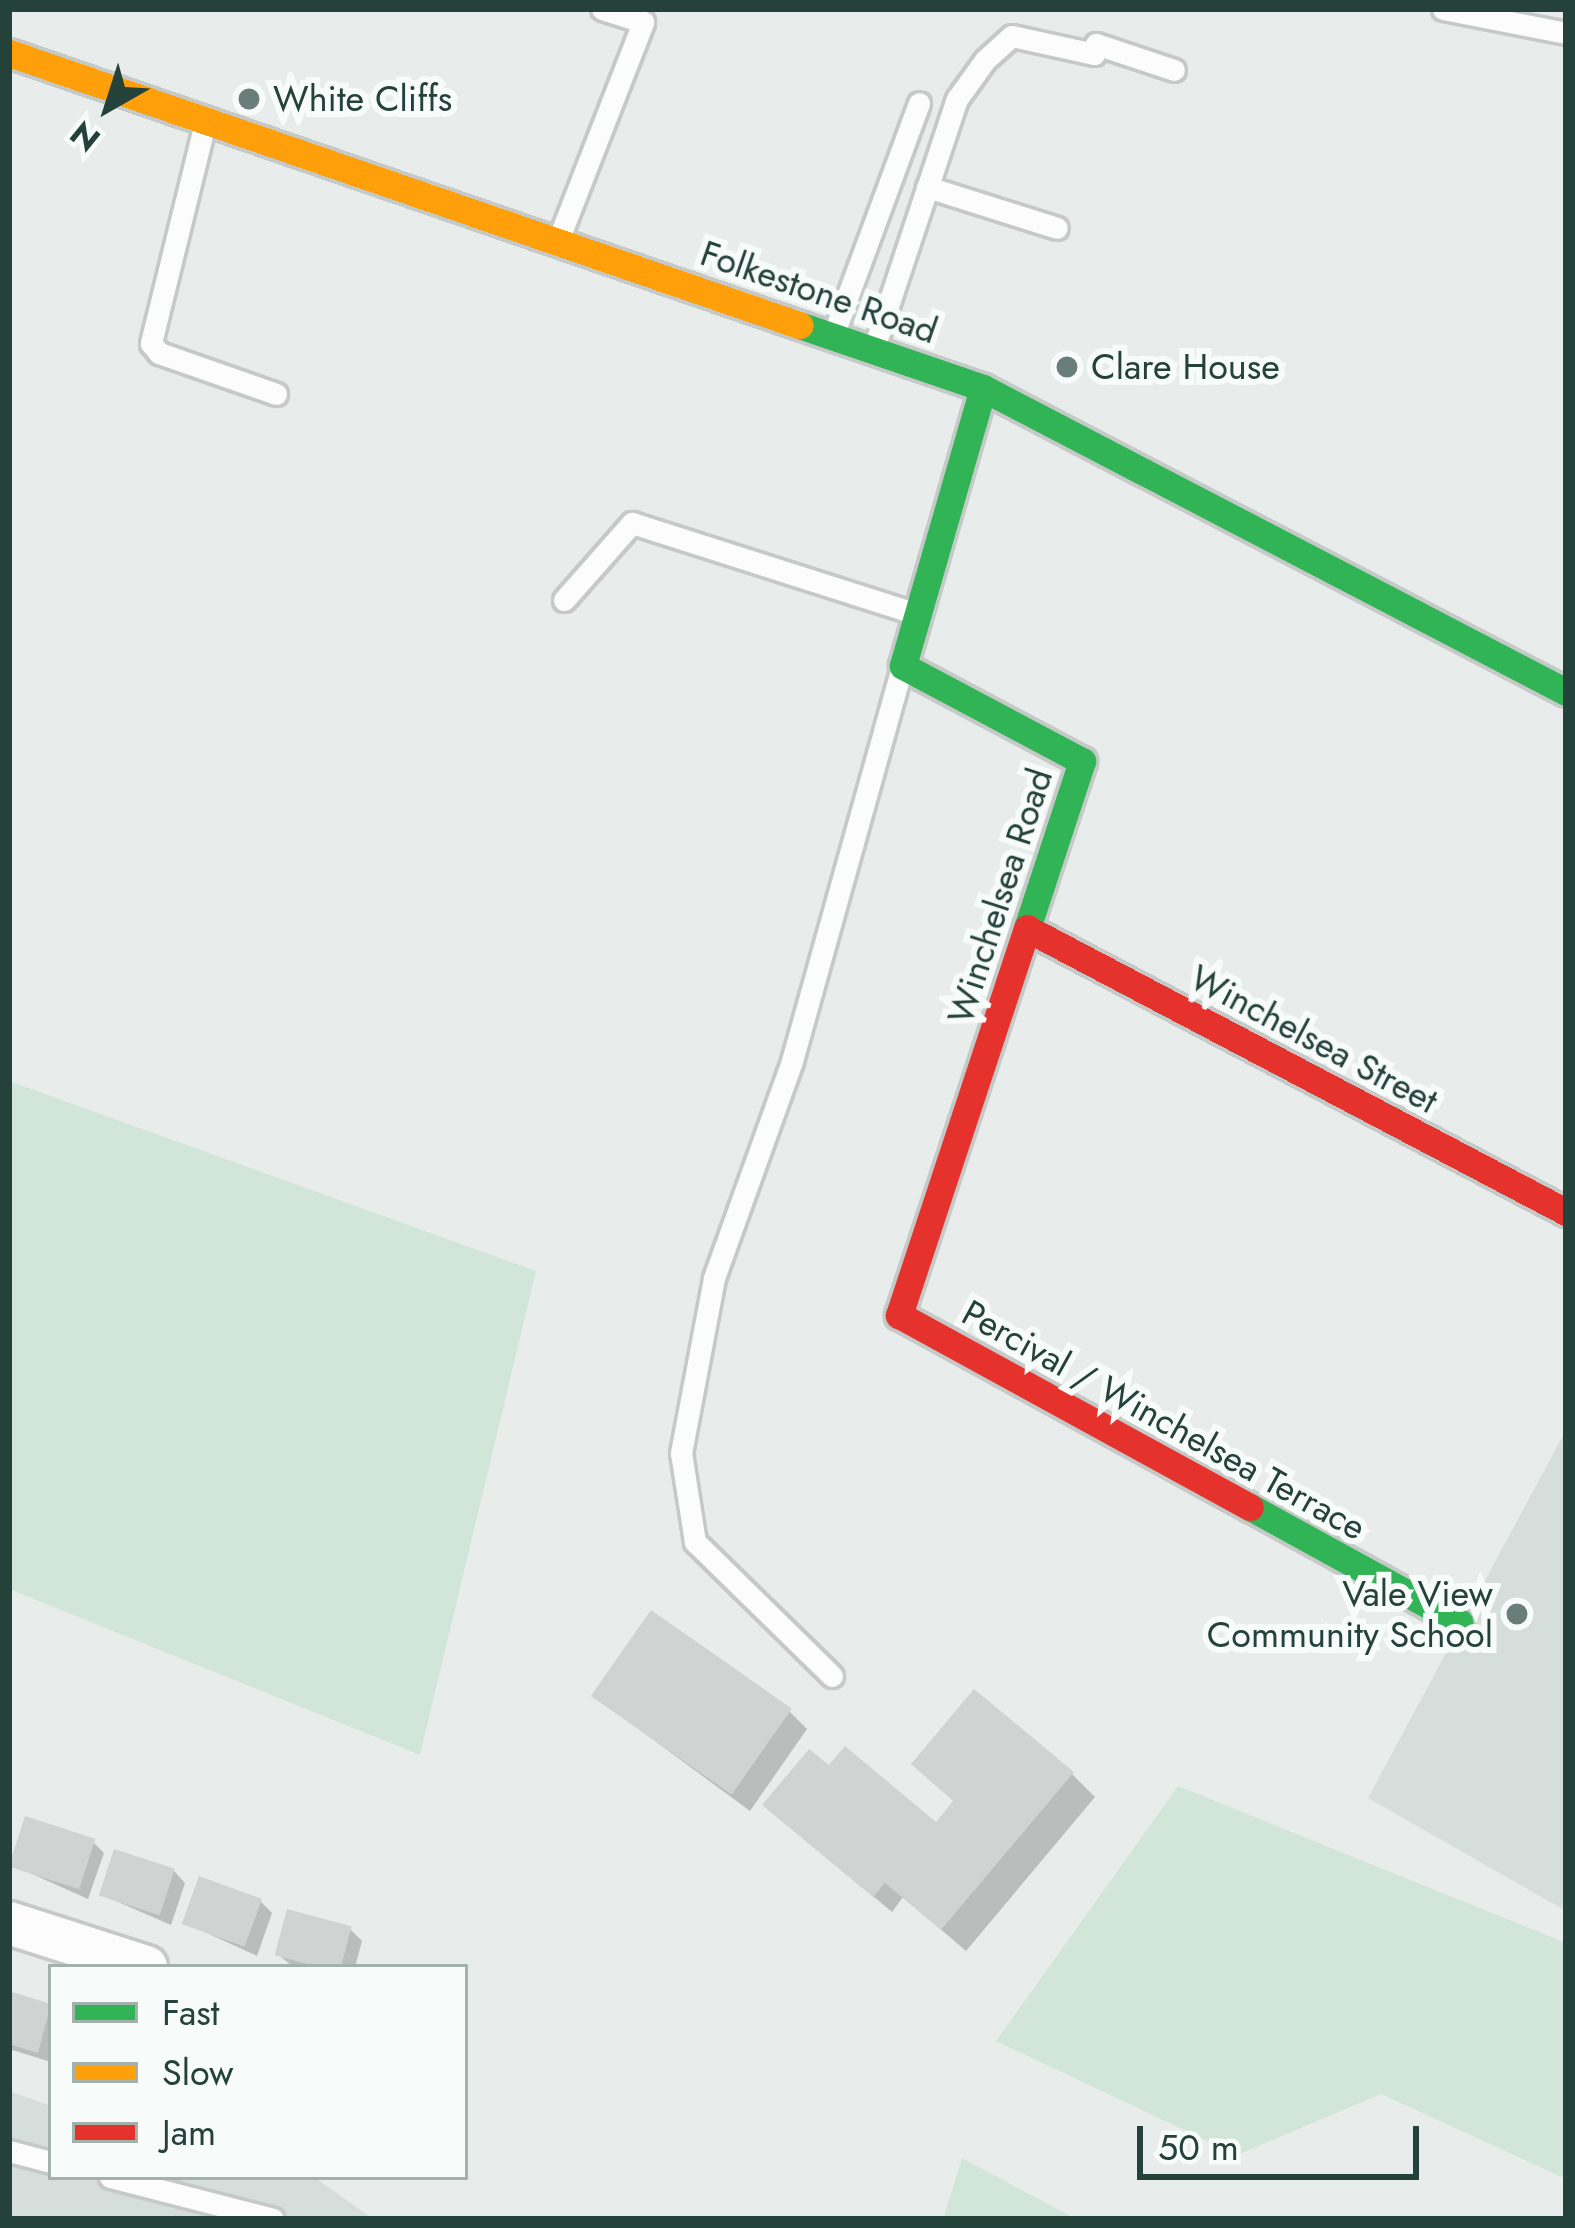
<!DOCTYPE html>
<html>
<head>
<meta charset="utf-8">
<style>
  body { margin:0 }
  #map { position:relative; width:1575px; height:2228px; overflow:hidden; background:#e8edeb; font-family:Jost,sans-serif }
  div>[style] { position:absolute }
  .built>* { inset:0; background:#d6dedb }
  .green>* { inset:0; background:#d1e6d8 }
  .shadow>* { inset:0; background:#0003 }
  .building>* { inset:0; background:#cfd4d2; transform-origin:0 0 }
  .roads { filter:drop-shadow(3px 0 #c5cac8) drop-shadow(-3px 0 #c5cac8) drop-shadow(0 3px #c5cac8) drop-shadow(0 -3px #c5cac8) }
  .lane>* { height:21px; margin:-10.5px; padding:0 10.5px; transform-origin:10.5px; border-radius:10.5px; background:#fcfcfc }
  .street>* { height:42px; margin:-21px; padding:0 21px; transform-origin:21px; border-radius:21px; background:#fcfcfc }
  .fast>* { height:27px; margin:-13.5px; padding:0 13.5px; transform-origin:13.5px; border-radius:13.5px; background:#30b455 }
  .slow>* { height:27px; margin:-13.5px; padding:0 13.5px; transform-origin:13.5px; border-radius:13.5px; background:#ff9f0a }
  .jam>* { height:27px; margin:-13.5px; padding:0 13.5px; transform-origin:13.5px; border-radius:13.5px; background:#e5322d }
  .dots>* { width:33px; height:33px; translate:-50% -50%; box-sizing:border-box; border:6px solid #f7fbf9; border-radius:50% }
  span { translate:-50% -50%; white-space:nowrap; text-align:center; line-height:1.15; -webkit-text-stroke:12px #f7fbf9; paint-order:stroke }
  .poi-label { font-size:36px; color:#24423a }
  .left { translate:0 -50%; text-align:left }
  .right { translate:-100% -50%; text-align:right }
  .street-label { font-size:36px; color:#24423a }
  .frame { position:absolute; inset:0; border:12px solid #24423a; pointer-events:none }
  .legend { position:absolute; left:48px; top:1964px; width:420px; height:216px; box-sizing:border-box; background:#f7fbf9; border:3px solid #a3b1ad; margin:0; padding:15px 21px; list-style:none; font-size:36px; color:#24423a }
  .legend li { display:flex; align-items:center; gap:24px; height:60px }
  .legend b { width:60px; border:3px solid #a3b1ad }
  .north { position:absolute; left:48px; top:48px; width:120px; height:120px; -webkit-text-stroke:9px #f7fbf9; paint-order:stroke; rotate:219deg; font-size:33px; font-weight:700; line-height:48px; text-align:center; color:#24423a }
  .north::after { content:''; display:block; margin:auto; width:42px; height:54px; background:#24423a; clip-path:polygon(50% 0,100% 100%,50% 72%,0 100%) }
  .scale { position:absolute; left:1137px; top:2126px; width:282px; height:54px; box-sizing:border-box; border:6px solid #24423a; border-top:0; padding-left:15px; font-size:36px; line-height:42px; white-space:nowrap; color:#24423a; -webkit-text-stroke:9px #f7fbf9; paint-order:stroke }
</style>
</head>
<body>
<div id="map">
  <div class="built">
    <i style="clip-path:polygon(1566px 1430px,1566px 1911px,1368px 1798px)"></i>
    <i style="clip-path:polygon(9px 2091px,51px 2106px,51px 2177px,314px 2177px,373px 2219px,9px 2219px)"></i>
  </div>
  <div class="green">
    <i style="clip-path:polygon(9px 1081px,536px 1271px,420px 1755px,9px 1589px)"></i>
    <i style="clip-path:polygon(1178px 1786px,1566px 1943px,1566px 2179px,1381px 2094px,1237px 2155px,996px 2041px)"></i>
    <i style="clip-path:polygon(962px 2158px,1076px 2219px,943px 2219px)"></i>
  </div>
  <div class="shadow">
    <i style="clip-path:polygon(594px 1696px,790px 1712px,807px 1729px,750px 1811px)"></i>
    <i style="clip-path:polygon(829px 1769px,936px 1826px,1072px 1774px,1095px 1797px,966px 1951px,903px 1897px,892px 1912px,784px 1822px)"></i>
    <i style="clip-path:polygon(93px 1842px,104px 1853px,88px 1899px,12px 1865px)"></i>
    <i style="clip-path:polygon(174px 1871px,185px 1883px,171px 1925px,102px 1895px)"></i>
    <i style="clip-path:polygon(261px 1902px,272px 1913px,257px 1956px,185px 1923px)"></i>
    <i style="clip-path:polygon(351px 1930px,362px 1941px,355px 1967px,294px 1967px,277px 1954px)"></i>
    <i style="clip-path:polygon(9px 1994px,51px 2007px,51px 2062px,9px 2049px)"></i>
  </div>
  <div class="building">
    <i style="left:651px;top:1610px;width:172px;height:105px;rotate:35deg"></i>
    <i style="clip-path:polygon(974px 1689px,1074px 1772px,941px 1930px,885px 1883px,873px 1897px,762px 1805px,809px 1749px,829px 1765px,845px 1746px,936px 1822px,953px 1801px,911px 1764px)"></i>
    <i style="left:25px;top:1816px;width:74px;height:53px;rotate:18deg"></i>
    <i style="left:114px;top:1849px;width:64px;height:49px;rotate:18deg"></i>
    <i style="left:199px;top:1876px;width:67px;height:51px;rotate:20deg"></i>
    <i style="left:287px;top:1909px;width:67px;height:48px;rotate:15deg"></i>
    <i style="clip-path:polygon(9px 1991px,51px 2004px,38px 2053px,9px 2044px)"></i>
  </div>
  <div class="roads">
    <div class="lane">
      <i style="left:1443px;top:9px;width:125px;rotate:11deg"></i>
      <i style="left:205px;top:123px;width:227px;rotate:103.8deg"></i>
      <i style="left:151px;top:343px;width:13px;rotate:51deg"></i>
      <i style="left:159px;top:353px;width:124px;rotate:19.3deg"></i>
      <i style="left:927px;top:187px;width:136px;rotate:17.5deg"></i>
      <i style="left:559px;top:238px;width:232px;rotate:-68.7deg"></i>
      <i style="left:643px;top:22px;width:43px;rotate:-162.4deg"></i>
      <i style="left:834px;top:333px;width:245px;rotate:-69.7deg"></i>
      <i style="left:874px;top:348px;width:262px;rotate:-71.6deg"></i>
      <i style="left:957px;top:99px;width:48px;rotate:-54.3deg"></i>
      <i style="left:985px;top:60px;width:36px;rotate:-42deg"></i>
      <i style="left:1012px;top:36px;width:84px;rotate:12.4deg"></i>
      <i style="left:1094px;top:54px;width:10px;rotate:-79deg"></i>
      <i style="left:1096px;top:44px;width:82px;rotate:18.4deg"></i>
      <i style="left:564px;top:600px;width:103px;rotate:-48.6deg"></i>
      <i style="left:632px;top:523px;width:296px;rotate:17.7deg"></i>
      <i style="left:832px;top:1676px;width:192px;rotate:-135.6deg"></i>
      <i style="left:695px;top:1542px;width:90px;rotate:-98.9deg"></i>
      <i style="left:681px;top:1453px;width:178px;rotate:-79.3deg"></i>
      <i style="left:714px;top:1278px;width:231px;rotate:-70.2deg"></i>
      <i style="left:792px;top:1061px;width:409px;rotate:-74.4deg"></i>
      <i style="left:9px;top:2151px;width:43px;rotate:14.7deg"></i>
      <i style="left:110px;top:2177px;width:168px;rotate:14.4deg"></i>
    </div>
    <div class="street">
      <i style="left:9px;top:1923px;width:144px;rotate:17.8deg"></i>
    </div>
    <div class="fast">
      <i style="left:799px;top:325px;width:194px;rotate:18.9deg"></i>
      <i style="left:983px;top:388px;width:657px;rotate:27.54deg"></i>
      <i style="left:983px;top:388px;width:289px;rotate:106.1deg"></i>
      <i style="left:903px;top:666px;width:203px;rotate:28deg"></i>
      <i style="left:1082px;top:761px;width:176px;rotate:108.2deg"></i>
      <i style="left:1250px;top:1507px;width:239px;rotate:28.8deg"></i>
    </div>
    <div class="slow">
      <i style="left:9px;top:53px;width:836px;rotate:19deg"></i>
    </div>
    <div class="jam">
      <i style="left:1027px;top:928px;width:408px;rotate:108.3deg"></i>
      <i style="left:899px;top:1315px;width:400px;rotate:28.7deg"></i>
      <i style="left:1028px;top:929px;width:608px;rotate:27.75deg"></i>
    </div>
  </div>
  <div class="dots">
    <i style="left:249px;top:99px;background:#697e78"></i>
    <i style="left:1067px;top:367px;background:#697e78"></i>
    <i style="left:1517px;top:1614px;background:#697e78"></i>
  </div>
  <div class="poi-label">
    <span class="left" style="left:273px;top:99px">White Cliffs</span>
    <span class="left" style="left:1091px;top:367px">Clare House</span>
    <span class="right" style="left:1493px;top:1614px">Vale View<br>Community School</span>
  </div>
  <div class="street-label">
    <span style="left:819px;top:292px;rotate:19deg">Folkestone Road</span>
    <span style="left:1000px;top:896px;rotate:-72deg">Winchelsea Road</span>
    <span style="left:1314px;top:1039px;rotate:28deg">Winchelsea Street</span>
    <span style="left:1164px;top:1420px;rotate:29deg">Percival / Winchelsea Terrace</span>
  </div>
  <div class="frame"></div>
  <ul class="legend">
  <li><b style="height:15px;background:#30b455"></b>Fast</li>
  <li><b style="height:15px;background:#ff9f0a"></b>Slow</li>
  <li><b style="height:15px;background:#e5322d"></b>Jam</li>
  </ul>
  <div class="north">N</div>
  <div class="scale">50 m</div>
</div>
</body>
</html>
